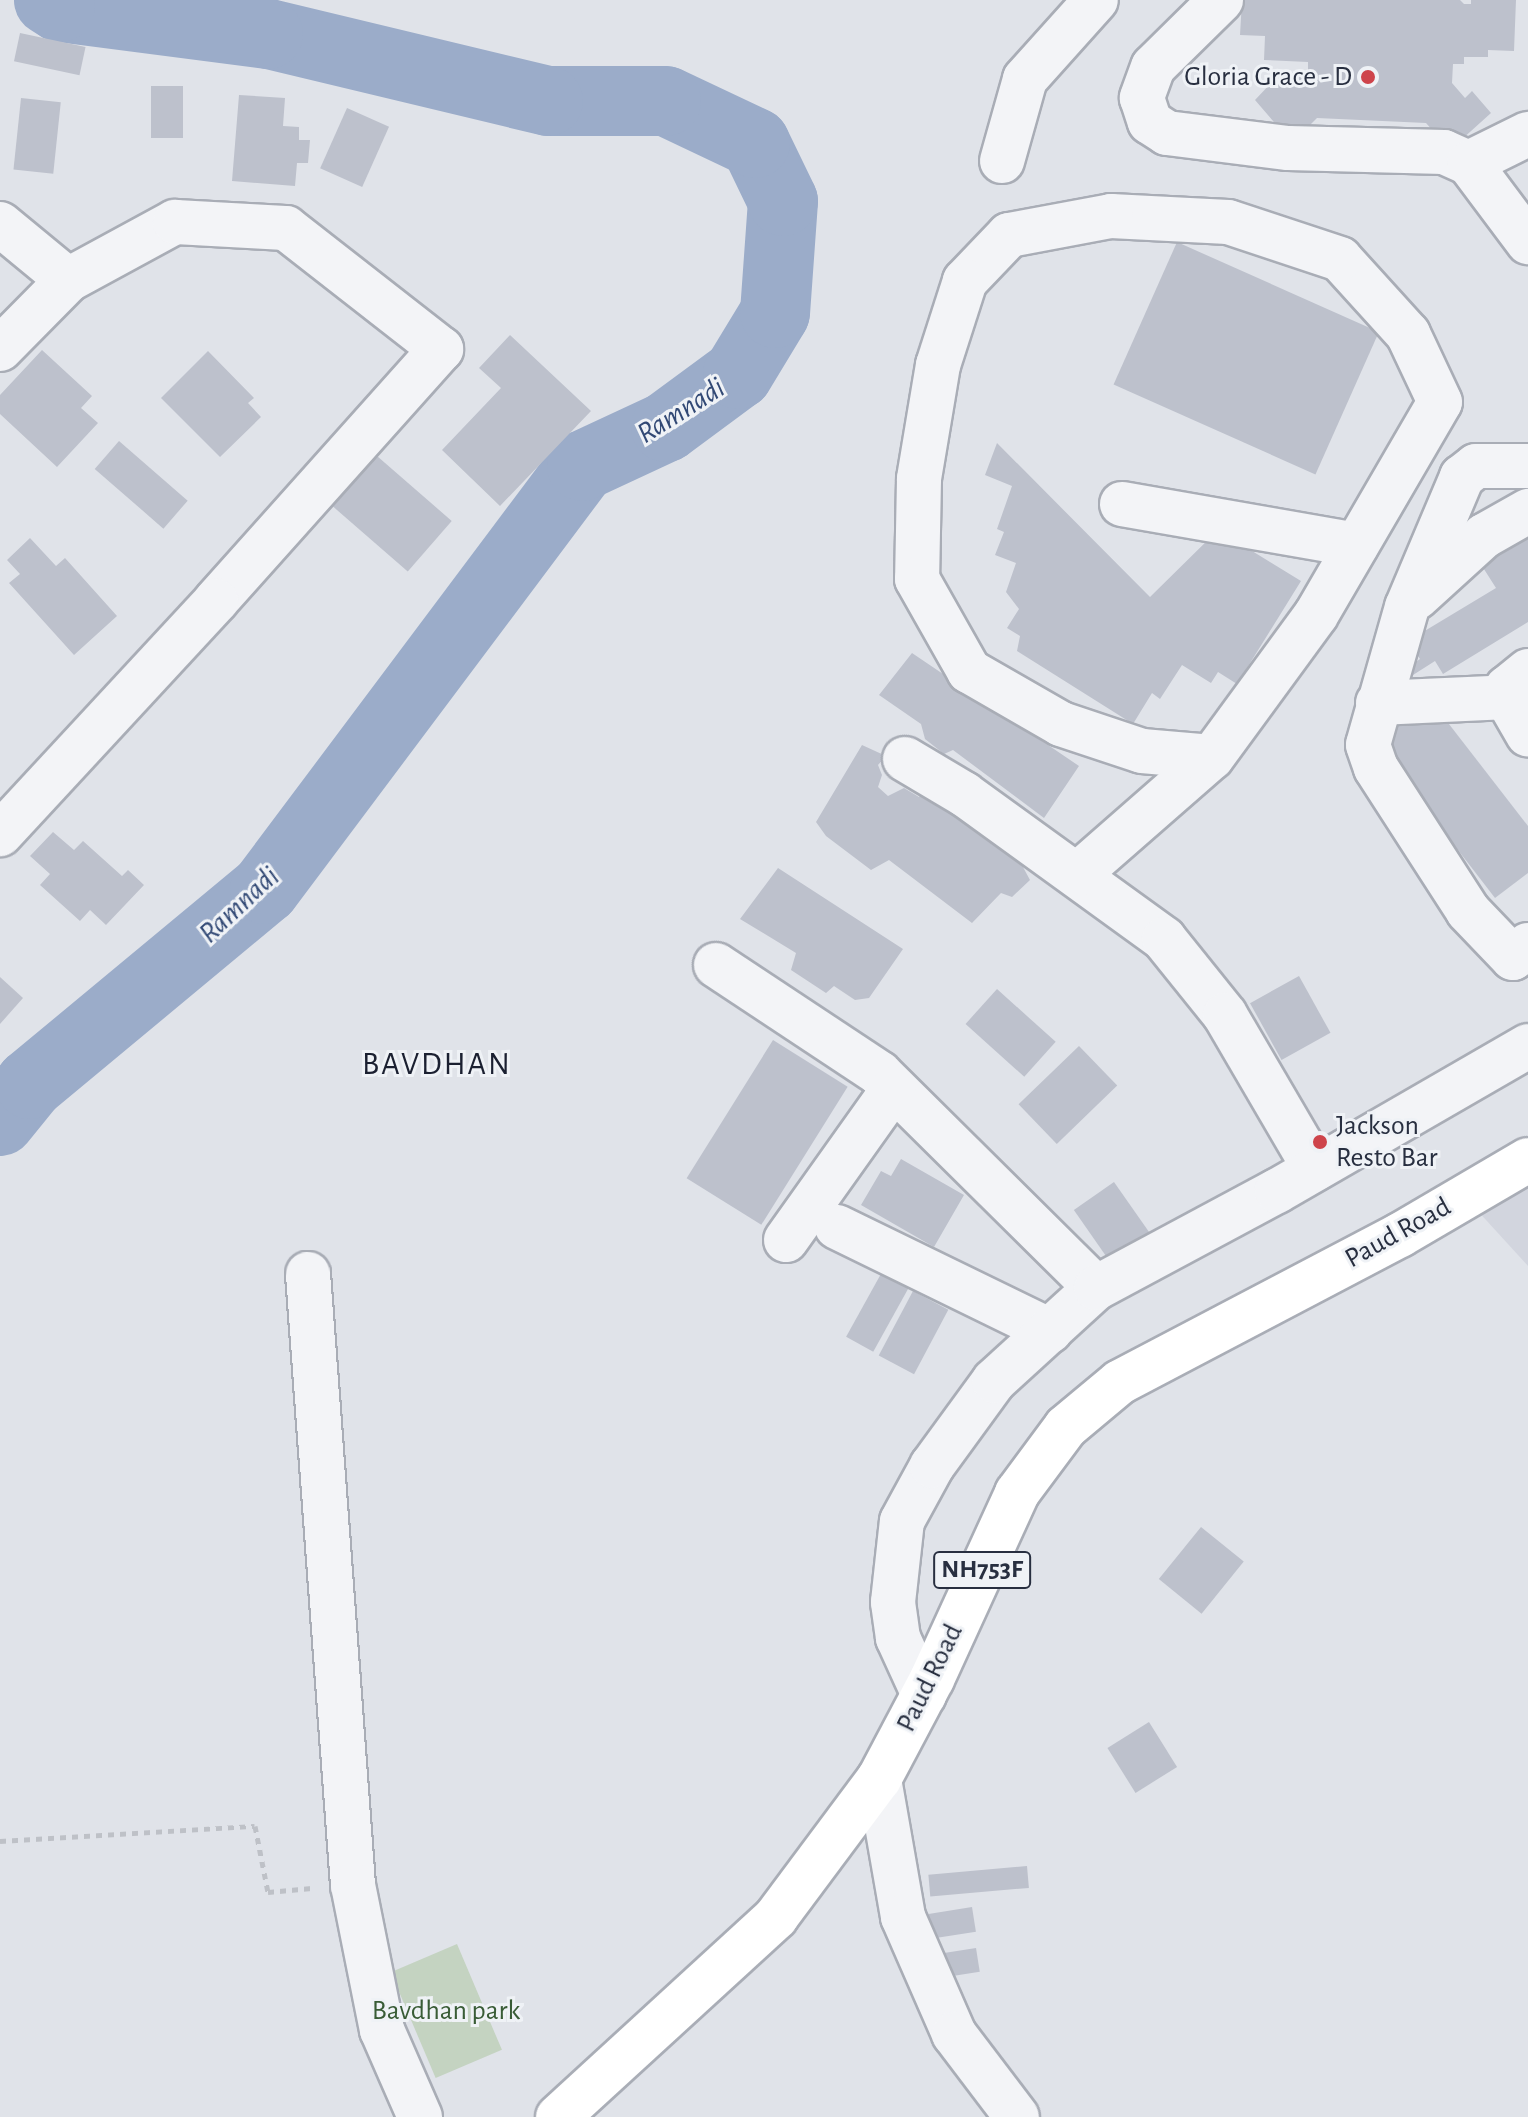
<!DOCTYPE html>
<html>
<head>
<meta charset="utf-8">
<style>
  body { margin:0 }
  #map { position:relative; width:1528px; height:2117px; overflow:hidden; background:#e0e3e9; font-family:"Alegreya Sans",sans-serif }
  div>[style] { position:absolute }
  .built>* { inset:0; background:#d2d5de }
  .green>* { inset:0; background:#c4d3c1; transform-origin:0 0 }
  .river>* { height:70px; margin:-35px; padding:0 35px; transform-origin:35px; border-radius:35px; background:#9bacc9 }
  .building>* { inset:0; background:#bdc1cc; transform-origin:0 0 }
  .path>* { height:5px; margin-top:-2.5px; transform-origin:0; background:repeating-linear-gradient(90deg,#bec1c7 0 6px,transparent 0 12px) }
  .roads { filter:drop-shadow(2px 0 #a9adb6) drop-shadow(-2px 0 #a9adb6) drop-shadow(0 2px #a9adb6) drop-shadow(0 -2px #a9adb6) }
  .minor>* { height:44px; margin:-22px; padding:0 22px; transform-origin:22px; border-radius:22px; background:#f3f4f7 }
  .major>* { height:44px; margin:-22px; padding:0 22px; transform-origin:22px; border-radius:22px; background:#fff }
  .dots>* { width:22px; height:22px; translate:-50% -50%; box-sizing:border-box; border:4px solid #eff2f6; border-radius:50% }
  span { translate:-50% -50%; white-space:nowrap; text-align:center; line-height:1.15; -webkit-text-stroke:6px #eff2f6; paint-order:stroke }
  .shield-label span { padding:2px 6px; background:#eff2f6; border:2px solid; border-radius:6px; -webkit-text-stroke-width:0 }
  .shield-label { font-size:26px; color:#282f40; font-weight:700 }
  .poi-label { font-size:28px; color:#282f40 }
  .right { translate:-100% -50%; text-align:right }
  .left { translate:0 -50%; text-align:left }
  .street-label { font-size:28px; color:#282f40 }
  .park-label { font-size:28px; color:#395c36 }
  .water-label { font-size:30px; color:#324975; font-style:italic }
  .quarter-label { font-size:32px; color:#1b2031; letter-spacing:2px }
</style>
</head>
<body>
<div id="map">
  <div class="built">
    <i style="clip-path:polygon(1528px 1156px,1528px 1266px,1465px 1197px)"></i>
  </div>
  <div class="green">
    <i style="left:457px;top:1944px;width:115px;height:72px;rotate:67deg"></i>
  </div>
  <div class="river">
    <i style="left:0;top:1121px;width:48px;rotate:-51deg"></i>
    <i style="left:30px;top:1084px;width:305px;rotate:-39.7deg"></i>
    <i style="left:265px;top:889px;width:529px;rotate:-53.15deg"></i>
    <i style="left:582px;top:466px;width:93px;rotate:-24.9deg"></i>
    <i style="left:666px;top:427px;width:89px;rotate:-36.4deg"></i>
    <i style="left:738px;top:374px;width:71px;rotate:-58.8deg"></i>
    <i style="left:775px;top:313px;width:112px;rotate:-85.9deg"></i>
    <i style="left:783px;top:201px;width:64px;rotate:-115.8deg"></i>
    <i style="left:755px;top:143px;width:98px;rotate:-154.7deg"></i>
    <i style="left:666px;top:101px;width:118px;rotate:180deg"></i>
    <i style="left:548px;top:101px;width:288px;rotate:-166.5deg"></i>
    <i style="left:268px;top:34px;width:210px;rotate:-172.6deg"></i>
    <i style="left:60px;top:7px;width:13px;rotate:-148deg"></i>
  </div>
  <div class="building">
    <i style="clip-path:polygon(1242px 0,1460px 0,1464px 4px,1471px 4px,1471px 0,1516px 0,1514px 51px,1488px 50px,1488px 57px,1464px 57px,1464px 64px,1453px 64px,1452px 83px,1465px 98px,1472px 91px,1491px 113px,1450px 150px,1426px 123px,1317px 118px,1292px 143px,1255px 100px,1272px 82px,1276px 86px,1290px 72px,1308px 72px,1308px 62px,1264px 60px,1265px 36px,1240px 35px)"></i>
    <i style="left:20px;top:33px;width:67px;height:29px;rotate:12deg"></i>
    <i style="left:151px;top:86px;width:32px;height:52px"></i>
    <i style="clip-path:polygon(239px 95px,285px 98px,283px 126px,299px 127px,299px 140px,310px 140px,308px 163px,297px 163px,295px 186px,232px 181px)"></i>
    <i style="left:21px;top:98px;width:40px;height:72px;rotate:6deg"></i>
    <i style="left:347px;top:108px;width:46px;height:66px;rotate:24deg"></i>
    <i style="left:1177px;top:242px;width:221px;height:156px;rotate:24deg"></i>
    <i style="clip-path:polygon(510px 335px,591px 411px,500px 506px,442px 450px,501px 388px,479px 368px)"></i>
    <i style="clip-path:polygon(42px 350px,92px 396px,81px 408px,98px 423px,57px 467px,0 414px,0 395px)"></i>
    <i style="clip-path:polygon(208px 351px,254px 398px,248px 403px,261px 417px,220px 457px,161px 398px)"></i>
    <i style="left:119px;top:441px;width:91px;height:37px;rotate:41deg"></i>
    <i style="clip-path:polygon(997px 443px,1150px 597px,1218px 530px,1301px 581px,1237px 684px,1218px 672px,1211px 683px,1182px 665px,1160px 699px,1152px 693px,1133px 724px,1017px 651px,1020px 636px,1007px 628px,1019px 609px,1006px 592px,1016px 563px,995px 555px,1004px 532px,997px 529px,1012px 486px,985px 475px)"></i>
    <i style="left:377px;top:456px;width:99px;height:67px;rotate:41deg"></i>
    <i style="clip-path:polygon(1528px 523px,1528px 622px,1443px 674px,1435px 661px,1413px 675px,1408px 667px,1420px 659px,1408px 641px,1496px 588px,1475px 555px)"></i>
    <i style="clip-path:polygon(30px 538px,56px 566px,65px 558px,117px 616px,74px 655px,9px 583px,20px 574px,7px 560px)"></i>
    <i style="clip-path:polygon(912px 653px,1079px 766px,1044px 818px,953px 750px,944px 754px,925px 739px,921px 724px,879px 695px)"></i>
    <i style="clip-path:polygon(1435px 706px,1528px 826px,1528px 873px,1495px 898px,1374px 741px,1413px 710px)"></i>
    <i style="clip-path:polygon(862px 745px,886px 756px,878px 765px,882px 775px,878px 787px,888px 796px,904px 788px,919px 797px,931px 779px,1017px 856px,1030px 880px,1012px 897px,1001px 893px,972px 923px,889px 860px,871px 870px,826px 836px,816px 822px)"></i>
    <i style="clip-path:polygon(53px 832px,74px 850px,83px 841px,122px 876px,128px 870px,144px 885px,106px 925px,90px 910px,80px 921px,40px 885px,50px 874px,30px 856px)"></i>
    <i style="clip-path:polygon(778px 868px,903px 949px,869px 998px,855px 1000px,834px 986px,826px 993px,791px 970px,796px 953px,740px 919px)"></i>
    <i style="left:1299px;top:976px;width:65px;height:56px;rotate:61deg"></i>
    <i style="clip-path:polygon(0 977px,23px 998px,0 1024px)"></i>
    <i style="left:997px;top:989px;width:79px;height:47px;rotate:42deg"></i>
    <i style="left:773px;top:1040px;width:88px;height:163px;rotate:32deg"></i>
    <i style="left:1079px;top:1046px;width:55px;height:84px;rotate:46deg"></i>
    <i style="clip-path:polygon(901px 1159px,964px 1195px,934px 1247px,861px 1205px,881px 1171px,891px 1176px)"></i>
    <i style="left:1114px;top:1182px;width:66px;height:49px;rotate:55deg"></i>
    <i style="left:882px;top:1272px;width:31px;height:74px;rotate:29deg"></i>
    <i style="left:913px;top:1291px;width:40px;height:73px;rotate:28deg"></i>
    <i style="left:1201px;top:1527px;width:55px;height:67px;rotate:39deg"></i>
    <i style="left:1149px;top:1722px;width:53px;height:49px;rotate:58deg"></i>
    <i style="left:1027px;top:1866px;width:22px;height:99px;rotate:85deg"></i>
    <i style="left:972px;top:1907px;width:25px;height:44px;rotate:81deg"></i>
    <i style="left:976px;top:1948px;width:24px;height:42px;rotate:81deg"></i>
  </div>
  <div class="path">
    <i style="left:0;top:1841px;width:255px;rotate:-3.4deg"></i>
    <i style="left:255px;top:1826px;width:67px;rotate:78.9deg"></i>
    <i style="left:268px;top:1892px;width:44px;rotate:-5.2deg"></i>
  </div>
  <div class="roads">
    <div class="minor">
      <i style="left:1221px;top:0;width:95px;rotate:135.4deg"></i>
      <i style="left:1153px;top:67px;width:33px;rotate:110deg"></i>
      <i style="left:1142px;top:98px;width:25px;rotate:72deg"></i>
      <i style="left:1150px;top:122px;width:20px;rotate:33deg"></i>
      <i style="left:1167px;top:133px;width:122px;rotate:7.1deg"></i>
      <i style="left:1288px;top:148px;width:156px;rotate:1.5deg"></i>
      <i style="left:1444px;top:152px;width:27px;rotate:24deg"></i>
      <i style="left:1469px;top:163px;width:99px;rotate:53.2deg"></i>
      <i style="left:1002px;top:161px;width:85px;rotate:-74.3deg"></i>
      <i style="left:1025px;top:79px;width:106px;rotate:-48.1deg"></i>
      <i style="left:1469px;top:163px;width:66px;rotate:-26.2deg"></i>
      <i style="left:0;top:224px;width:88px;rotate:39.5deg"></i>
      <i style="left:0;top:349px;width:97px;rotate:-45.4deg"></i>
      <i style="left:68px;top:280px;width:122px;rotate:-28.5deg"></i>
      <i style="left:175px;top:222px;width:111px;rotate:3.1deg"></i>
      <i style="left:286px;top:228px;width:197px;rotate:38deg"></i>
      <i style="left:441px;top:349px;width:338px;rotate:131.8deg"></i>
      <i style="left:216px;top:601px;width:318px;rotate:132.8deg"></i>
      <i style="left:1528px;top:466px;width:52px;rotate:180deg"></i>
      <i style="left:1476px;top:466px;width:18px;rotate:142deg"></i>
      <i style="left:1462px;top:477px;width:141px;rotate:112.9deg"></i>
      <i style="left:1407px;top:607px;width:143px;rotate:105.8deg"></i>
      <i style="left:1368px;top:745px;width:24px;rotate:71deg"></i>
      <i style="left:1376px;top:768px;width:170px;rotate:57.2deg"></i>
      <i style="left:1468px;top:911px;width:65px;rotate:46.2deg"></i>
      <i style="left:1513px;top:958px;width:20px;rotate:-41deg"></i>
      <i style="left:1122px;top:504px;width:238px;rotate:9.9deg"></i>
      <i style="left:1417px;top:597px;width:91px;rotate:-42.3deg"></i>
      <i style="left:1484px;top:536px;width:51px;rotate:-29.6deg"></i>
      <i style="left:1528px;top:671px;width:27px;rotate:141deg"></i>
      <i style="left:1507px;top:688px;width:17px;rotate:77deg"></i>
      <i style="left:1511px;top:705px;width:34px;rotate:60deg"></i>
      <i style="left:1378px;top:703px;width:130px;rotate:-2.6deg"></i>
      <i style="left:905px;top:759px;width:69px;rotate:30.7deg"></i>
      <i style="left:964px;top:794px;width:247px;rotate:35.9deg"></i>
      <i style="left:1164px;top:939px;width:97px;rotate:51.2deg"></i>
      <i style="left:1225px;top:1015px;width:178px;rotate:59.7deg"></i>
      <i style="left:1077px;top:875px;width:179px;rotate:-41.2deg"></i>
      <i style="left:1212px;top:757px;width:176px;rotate:-53.8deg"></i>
      <i style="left:1316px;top:615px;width:246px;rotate:-59.8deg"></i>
      <i style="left:1440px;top:402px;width:75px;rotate:-115.2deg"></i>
      <i style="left:1408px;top:334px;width:101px;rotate:-132.2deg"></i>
      <i style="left:1340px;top:259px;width:118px;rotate:-161.7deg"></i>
      <i style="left:1228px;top:222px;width:117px;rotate:-177.1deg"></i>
      <i style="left:1111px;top:216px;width:104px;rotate:169.4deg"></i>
      <i style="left:1009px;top:235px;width:64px;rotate:133.7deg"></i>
      <i style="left:965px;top:281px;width:88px;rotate:107.8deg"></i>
      <i style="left:938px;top:365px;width:116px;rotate:99.5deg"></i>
      <i style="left:919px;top:479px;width:100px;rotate:91.1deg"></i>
      <i style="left:917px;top:579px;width:106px;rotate:60.5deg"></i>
      <i style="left:969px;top:671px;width:106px;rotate:29.9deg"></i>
      <i style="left:1061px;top:724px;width:85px;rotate:18.4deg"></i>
      <i style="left:1142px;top:751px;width:70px;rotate:4.9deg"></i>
      <i style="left:716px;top:965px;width:196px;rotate:33.5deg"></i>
      <i style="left:879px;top:1073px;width:305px;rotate:44.7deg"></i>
      <i style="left:837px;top:1227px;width:237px;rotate:26deg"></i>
      <i style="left:786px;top:1240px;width:186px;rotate:-54.6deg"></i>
      <i style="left:308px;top:1274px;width:613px;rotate:85.79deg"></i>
      <i style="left:353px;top:1885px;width:148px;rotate:78.7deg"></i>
      <i style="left:382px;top:2030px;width:95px;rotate:66.4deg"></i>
      <i style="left:924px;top:1695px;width:63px;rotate:-114.5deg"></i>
      <i style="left:898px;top:1638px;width:36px;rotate:-98deg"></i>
      <i style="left:893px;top:1602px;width:81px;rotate:-83.7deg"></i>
      <i style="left:902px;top:1521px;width:63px;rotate:-61.4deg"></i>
      <i style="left:932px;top:1466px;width:105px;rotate:-53.9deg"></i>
      <i style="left:994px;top:1381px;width:138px;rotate:-42.4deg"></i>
      <i style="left:1096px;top:1288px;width:205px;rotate:-28.2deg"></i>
      <i style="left:1277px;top:1191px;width:290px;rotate:-30deg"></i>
      <i style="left:879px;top:1779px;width:140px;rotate:80.1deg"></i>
      <i style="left:903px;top:1917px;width:128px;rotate:66.4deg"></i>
      <i style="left:954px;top:2034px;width:104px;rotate:52.8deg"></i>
    </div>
    <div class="major">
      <i style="left:558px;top:2117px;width:296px;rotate:-42.5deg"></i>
      <i style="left:776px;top:1917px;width:172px;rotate:-53.3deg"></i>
      <i style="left:879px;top:1779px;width:113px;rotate:-62.1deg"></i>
      <i style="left:932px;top:1679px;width:205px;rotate:-65.4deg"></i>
      <i style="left:1017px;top:1493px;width:82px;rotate:-53.4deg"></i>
      <i style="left:1066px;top:1427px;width:70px;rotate:-39.8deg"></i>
      <i style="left:1120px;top:1382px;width:316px;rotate:-27.7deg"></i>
      <i style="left:1400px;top:1235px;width:148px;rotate:-30.4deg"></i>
    </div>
  </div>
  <div class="dots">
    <i style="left:1368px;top:77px;background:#ce444b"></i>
    <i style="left:1320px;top:1142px;background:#ce444b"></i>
  </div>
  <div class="shield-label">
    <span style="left:982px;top:1570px">NH753F</span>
  </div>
  <div class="poi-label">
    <span class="right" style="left:1352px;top:77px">Gloria Grace - D</span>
    <span class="left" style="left:1336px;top:1142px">Jackson<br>Resto Bar</span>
  </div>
  <div class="street-label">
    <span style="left:1398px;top:1233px;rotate:-29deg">Paud Road</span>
    <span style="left:930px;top:1678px;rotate:-64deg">Paud Road</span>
  </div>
  <div class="park-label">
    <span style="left:446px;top:2011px">Bavdhan park</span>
  </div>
  <div class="water-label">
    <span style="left:681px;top:411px;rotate:-32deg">Ramnadi</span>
    <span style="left:239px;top:905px;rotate:-43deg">Ramnadi</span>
  </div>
  <div class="quarter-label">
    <span style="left:437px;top:1064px">BAVDHAN</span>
  </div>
</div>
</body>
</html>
